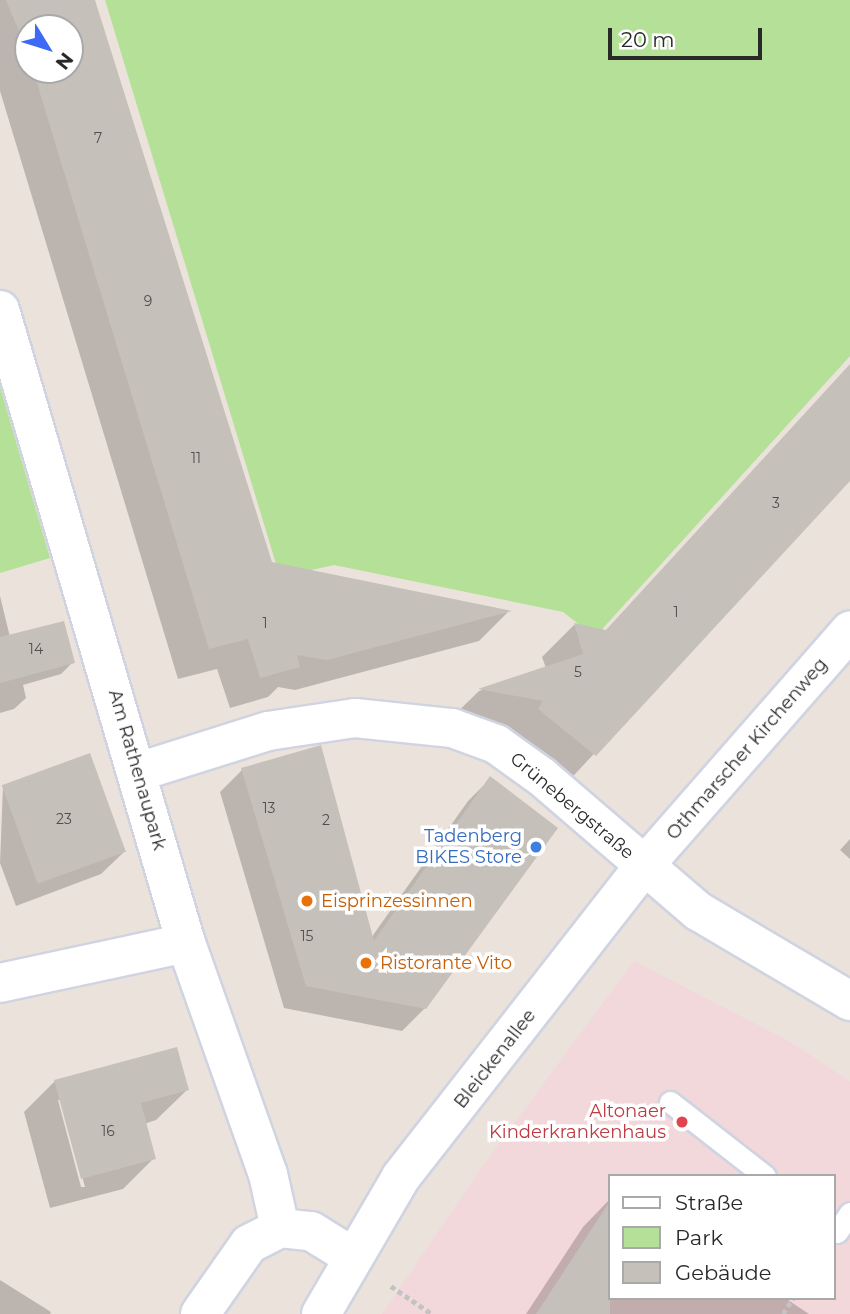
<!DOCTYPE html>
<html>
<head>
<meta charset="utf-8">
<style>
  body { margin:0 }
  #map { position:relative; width:850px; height:1314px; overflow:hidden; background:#ebe3db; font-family:Montserrat,sans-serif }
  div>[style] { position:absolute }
  .medical>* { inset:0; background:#f2d8da }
  .green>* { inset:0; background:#b4e098 }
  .shadow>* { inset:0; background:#0003 }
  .building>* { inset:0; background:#c6c0ba; transform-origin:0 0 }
  .path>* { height:4.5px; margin-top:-2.25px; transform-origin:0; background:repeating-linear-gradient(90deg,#c3c3c3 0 5px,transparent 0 8.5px) }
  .roads { filter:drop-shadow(2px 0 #d0d4e1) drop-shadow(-2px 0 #d0d4e1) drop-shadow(0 2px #d0d4e1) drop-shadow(0 -2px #d0d4e1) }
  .lane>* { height:21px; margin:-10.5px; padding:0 10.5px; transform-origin:10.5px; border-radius:10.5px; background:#fff }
  .street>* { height:38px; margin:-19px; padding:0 19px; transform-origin:19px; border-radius:19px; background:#fff }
  .dots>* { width:19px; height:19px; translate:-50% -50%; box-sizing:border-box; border:4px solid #fff; border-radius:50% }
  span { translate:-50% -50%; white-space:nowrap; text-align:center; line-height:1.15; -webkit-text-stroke:7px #fff; paint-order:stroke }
  .number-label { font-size:14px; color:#504f4d }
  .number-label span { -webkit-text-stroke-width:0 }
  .street-label { font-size:18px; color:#292929 }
  .shop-label { font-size:18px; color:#366cbe }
  .right { translate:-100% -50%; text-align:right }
  .food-label { font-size:18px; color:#c56008 }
  .left { translate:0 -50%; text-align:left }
  .health-label { font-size:18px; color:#be3a42 }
  .legend { position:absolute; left:608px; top:1174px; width:228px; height:126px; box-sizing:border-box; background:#fff; border:2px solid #a9a9a9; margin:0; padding:9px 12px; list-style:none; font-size:21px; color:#292929 }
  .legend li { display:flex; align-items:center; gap:14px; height:35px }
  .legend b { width:35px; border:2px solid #a9a9a9 }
  .north { position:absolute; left:14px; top:14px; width:70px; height:70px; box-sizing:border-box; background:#fff; border:2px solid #a9a9a9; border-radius:50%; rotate:128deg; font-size:19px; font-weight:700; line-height:28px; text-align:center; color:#292929 }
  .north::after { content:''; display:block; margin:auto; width:24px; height:32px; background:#3e69f5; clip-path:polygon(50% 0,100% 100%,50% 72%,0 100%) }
  .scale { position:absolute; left:608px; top:28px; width:154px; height:32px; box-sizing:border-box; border:4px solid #292929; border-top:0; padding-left:9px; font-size:21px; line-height:24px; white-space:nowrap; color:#292929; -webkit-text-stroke:5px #fff; paint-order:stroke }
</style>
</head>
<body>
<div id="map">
  <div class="medical">
    <i style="clip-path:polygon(evenodd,634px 961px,789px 1041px,850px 1081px,850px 1314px,382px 1314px,484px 1164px,634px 961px,610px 1176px,834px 1176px,834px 1298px,610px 1298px,610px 1176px)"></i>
  </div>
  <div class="green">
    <i style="clip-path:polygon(105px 0,850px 0,850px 356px,595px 637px,563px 612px,334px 565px,280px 577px)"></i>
    <i style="clip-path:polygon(0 387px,50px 558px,0 573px)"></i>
  </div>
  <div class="shadow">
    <i style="clip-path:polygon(evenodd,0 0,93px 0,271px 564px,508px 612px,479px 641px,295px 690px,278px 687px,268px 697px,230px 708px,217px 669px,178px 679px,0 91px,0 0,28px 28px,70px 28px,70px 70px,28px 70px,28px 28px)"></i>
    <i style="clip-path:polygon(850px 365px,850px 479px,563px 787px,448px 721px,479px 691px,546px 668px,542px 657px,574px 625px,605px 632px)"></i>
    <i style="clip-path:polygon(0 596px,10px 637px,73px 662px,61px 674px,23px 685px,26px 698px,14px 709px,0 713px)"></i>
    <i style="clip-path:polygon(242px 770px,371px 938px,468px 801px,491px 778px,425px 1008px,402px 1031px,284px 1008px,220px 792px)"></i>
    <i style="clip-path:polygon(3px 787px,124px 852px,101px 874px,16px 906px,0 863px)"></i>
    <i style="clip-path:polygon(850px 839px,850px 859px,840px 850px)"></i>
    <i style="clip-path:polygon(evenodd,55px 1081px,187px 1090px,156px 1120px,144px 1124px,154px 1158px,123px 1189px,50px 1208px,24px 1112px,55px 1081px,58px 1100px,61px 1100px,85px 1187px,81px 1187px,58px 1100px)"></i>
    <i style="clip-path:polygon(610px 1199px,610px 1298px,785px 1298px,809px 1314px,526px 1314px,583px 1227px)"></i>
    <i style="clip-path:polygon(0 1280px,51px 1312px,50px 1314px,0 1314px)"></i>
  </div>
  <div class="building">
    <i style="clip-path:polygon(6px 0,95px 0,272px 562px,512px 611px,327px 660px,297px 655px,300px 667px,260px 678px,248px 639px,209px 649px,33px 70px,70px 70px,70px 28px,28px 28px,28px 53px)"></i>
    <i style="clip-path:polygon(850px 364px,850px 481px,596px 756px,538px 709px,543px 701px,478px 689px,583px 654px,574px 623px,606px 630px)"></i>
    <i style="clip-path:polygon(64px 621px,75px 663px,0 683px,0 637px)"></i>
    <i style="clip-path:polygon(321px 745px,374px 941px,490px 776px,558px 828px,426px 1009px,306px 986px,241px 768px)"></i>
    <i style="left:90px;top:753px;width:105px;height:94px;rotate:70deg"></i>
    <i style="clip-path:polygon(177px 1047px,189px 1090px,141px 1103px,156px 1159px,81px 1179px,54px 1080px)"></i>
    <i style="clip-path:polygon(610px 1201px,610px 1314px,536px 1314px)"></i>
  </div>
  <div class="path">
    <i style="left:391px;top:1286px;width:50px;rotate:34.3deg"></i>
    <i style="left:783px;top:1314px;width:19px;rotate:-58deg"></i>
  </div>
  <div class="roads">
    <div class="lane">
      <i style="left:670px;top:1102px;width:120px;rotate:37.9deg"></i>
      <i style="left:834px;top:1229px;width:4px;rotate:45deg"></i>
      <i style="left:837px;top:1232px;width:23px;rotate:-56deg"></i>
    </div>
    <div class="street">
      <i style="left:0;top:310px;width:660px;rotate:73.63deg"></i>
      <i style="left:186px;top:943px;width:245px;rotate:70.5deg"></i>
      <i style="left:268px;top:1174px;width:55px;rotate:77.5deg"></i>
      <i style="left:138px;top:772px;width:136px;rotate:-17.5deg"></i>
      <i style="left:268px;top:731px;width:88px;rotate:-8.5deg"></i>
      <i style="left:355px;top:718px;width:98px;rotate:5.9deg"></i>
      <i style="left:452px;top:728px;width:47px;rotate:20deg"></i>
      <i style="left:496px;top:744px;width:57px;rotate:35.7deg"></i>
      <i style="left:542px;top:777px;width:206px;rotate:40.7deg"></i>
      <i style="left:698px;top:911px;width:177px;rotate:30.6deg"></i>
      <i style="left:0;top:983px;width:190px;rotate:-12.1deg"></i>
      <i style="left:200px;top:1314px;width:85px;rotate:-55deg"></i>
      <i style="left:249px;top:1244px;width:35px;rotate:-27deg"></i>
      <i style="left:280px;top:1228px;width:31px;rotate:6deg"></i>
      <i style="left:311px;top:1231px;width:49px;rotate:31.8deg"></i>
      <i style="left:321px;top:1314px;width:159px;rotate:-59.7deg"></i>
      <i style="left:401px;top:1177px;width:395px;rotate:-52deg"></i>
      <i style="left:644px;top:866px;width:313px;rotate:-48.8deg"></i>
    </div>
  </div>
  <div class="dots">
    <i style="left:536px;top:847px;background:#3f7fe0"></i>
    <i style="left:307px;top:901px;background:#e8710a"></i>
    <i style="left:366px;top:963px;background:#e8710a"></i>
    <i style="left:682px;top:1122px;background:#e0444e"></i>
  </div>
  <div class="number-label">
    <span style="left:98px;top:138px">7</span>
    <span style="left:148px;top:301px">9</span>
    <span style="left:196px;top:458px">11</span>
    <span style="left:776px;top:503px">3</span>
    <span style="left:676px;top:612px">1</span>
    <span style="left:265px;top:623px">1</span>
    <span style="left:36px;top:649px">14</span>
    <span style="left:578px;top:672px">5</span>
    <span style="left:269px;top:808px">13</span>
    <span style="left:64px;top:819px">23</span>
    <span style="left:326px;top:820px">2</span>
    <span style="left:307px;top:936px">15</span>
    <span style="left:108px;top:1131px">16</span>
  </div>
  <div class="street-label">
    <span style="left:747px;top:749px;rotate:-49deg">Othmarscher Kirchenweg</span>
    <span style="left:137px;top:770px;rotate:74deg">Am Rathenaupark</span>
    <span style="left:572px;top:806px;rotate:40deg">Grünebergstraße</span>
    <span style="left:495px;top:1059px;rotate:-52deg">Bleickenallee</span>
  </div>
  <div class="shop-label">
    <span class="right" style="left:522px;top:847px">Tadenberg<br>BIKES Store</span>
  </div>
  <div class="food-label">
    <span class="left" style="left:321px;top:901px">Eisprinzessinnen</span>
    <span class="left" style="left:380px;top:963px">Ristorante Vito</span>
  </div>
  <div class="health-label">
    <span class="right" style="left:666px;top:1122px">Altonaer<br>Kinderkrankenhaus</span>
  </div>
  <ul class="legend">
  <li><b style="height:9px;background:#fff"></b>Straße</li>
  <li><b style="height:19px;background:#b4e098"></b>Park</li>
  <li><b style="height:19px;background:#c6c0ba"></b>Gebäude</li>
  </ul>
  <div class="north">N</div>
  <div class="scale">20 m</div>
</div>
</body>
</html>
